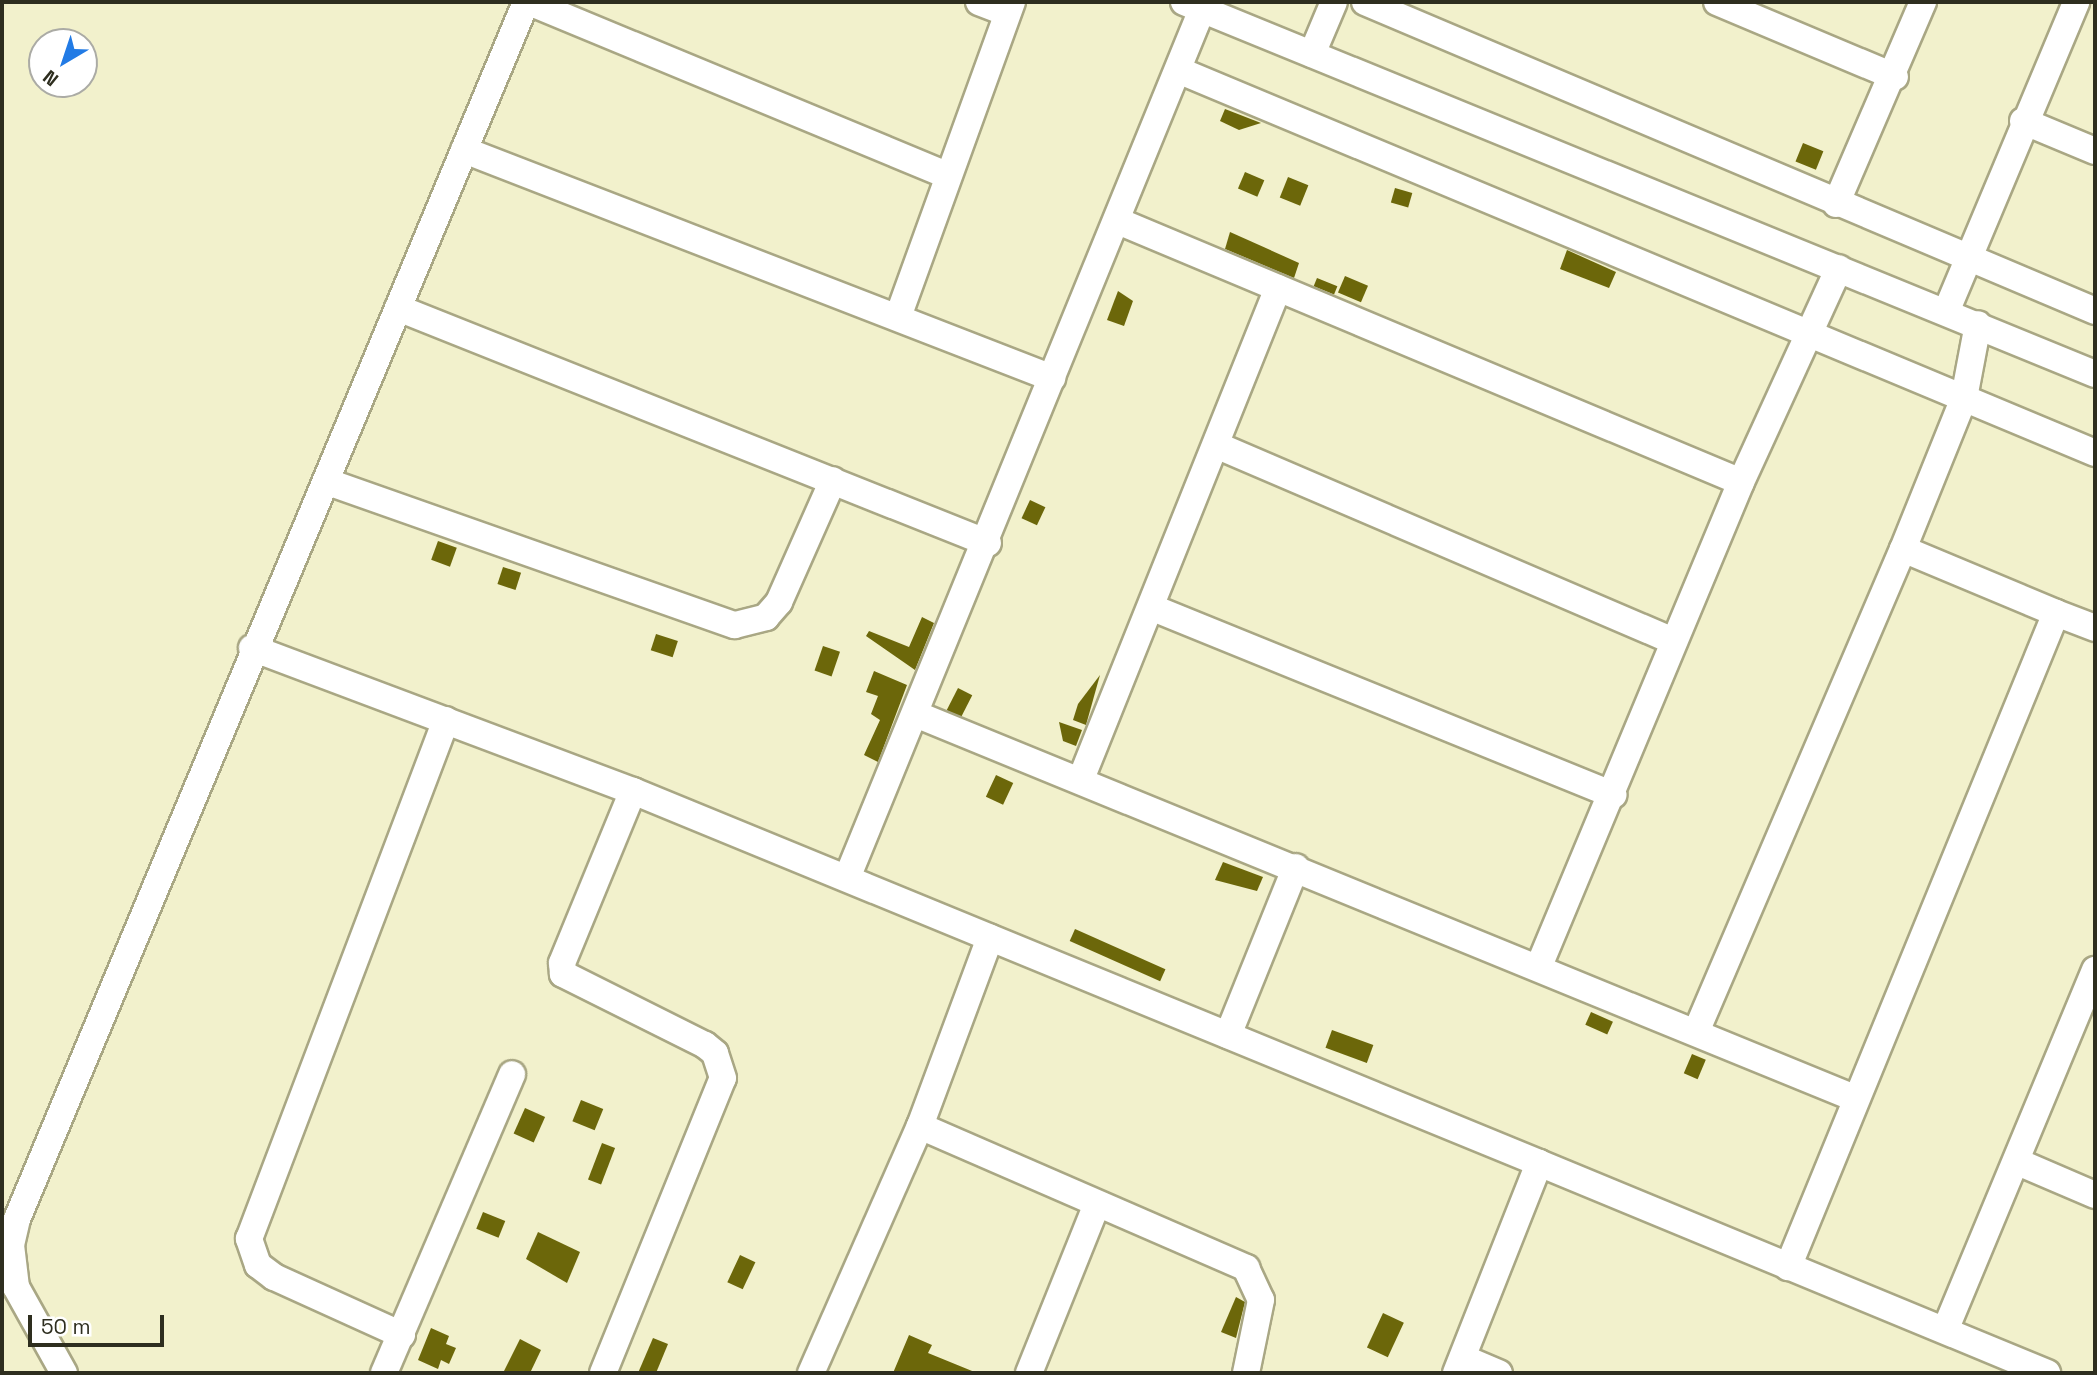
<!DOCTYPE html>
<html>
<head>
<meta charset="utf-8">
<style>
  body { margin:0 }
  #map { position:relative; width:2097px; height:1375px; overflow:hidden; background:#f2f1cc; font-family:"Space Grotesk",sans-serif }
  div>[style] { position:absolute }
  .building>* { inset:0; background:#6c670a; transform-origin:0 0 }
  .roads { filter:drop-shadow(2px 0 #a9a784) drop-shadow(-2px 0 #a9a784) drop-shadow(0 2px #a9a784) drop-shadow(0 -2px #a9a784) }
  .minor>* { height:26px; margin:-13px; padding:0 13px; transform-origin:13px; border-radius:13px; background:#fff }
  span { translate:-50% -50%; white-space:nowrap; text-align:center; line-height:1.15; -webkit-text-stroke:7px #fff; paint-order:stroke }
  .frame { position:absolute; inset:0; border:4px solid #2e2e1f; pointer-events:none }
  .north { position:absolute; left:28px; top:28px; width:70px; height:70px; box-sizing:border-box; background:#fff; border:2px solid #ababa5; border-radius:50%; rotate:219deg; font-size:19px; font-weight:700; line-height:28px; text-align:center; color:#2e2e1f }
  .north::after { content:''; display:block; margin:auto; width:24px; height:32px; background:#227be5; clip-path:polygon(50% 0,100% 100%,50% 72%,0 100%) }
  .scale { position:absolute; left:28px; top:1315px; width:136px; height:32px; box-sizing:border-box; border:4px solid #2e2e1f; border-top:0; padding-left:9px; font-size:21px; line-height:24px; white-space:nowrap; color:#2e2e1f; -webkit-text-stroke:5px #fff; paint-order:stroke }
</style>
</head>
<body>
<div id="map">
  <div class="building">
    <i style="clip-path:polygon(1225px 109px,1261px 123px,1239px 130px,1220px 121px)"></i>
    <i style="left:1803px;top:143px;width:22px;height:20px;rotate:22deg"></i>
    <i style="left:1245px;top:172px;width:21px;height:18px;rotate:23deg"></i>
    <i style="left:1288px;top:177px;width:22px;height:22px;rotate:22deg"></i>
    <i style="left:1395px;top:188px;width:18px;height:15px;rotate:16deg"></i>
    <i style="clip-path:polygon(1230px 232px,1299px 263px,1294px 278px,1225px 249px)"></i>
    <i style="clip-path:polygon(1567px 250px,1616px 272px,1609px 288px,1560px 269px)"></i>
    <i style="left:1345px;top:276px;width:25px;height:18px;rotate:23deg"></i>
    <i style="left:1317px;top:278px;width:22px;height:9px;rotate:22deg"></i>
    <i style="clip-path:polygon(1118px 291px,1133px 301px,1124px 326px,1107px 320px)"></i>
    <i style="left:1030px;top:500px;width:17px;height:20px;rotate:25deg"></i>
    <i style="left:438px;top:541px;width:20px;height:20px;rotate:20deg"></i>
    <i style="left:503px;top:567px;width:19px;height:18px;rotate:18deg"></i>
    <i style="clip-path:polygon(922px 617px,934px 623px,915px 670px,866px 636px,869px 631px,909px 647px)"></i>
    <i style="left:656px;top:634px;width:23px;height:17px;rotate:18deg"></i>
    <i style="left:823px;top:646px;width:18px;height:26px;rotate:19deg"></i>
    <i style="clip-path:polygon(874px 671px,907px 685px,878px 762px,864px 755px,880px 720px,871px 714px,878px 696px,866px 692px)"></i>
    <i style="clip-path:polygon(1100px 675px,1086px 725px,1073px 720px,1078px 704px)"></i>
    <i style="left:958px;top:688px;width:16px;height:25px;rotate:27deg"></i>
    <i style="clip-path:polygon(1059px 722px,1082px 730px,1076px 746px,1063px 741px)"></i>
    <i style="left:996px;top:775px;width:19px;height:24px;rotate:25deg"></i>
    <i style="clip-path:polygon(1223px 862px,1263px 877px,1257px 891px,1215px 880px)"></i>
    <i style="left:1075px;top:929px;width:99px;height:13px;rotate:24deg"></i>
    <i style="left:1591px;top:1012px;width:24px;height:14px;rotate:24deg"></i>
    <i style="left:1332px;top:1030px;width:44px;height:19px;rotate:20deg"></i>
    <i style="left:1692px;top:1054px;width:15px;height:21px;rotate:23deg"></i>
    <i style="left:581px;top:1100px;width:24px;height:23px;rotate:22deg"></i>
    <i style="left:525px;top:1108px;width:22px;height:28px;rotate:24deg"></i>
    <i style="left:602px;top:1143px;width:14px;height:39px;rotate:21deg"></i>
    <i style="left:483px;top:1212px;width:24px;height:18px;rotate:22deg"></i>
    <i style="clip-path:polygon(538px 1232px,580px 1252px,567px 1283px,526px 1259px)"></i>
    <i style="left:740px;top:1255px;width:17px;height:30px;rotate:25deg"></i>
    <i style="clip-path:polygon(1236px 1297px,1245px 1302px,1236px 1338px,1221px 1332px)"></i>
    <i style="left:1383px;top:1313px;width:23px;height:38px;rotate:25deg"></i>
    <i style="clip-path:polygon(431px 1328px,449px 1336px,446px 1344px,456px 1348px,449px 1364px,441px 1360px,438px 1369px,418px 1360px)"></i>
    <i style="clip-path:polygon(909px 1335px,932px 1345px,928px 1353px,977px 1373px,893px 1373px)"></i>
    <i style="clip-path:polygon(653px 1338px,668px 1344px,656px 1373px,638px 1373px)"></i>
    <i style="clip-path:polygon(520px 1339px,541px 1350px,530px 1373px,503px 1373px)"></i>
  </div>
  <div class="roads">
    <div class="minor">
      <i style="left:529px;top:2px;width:452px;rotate:22.5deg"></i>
      <i style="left:979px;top:2px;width:30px;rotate:21deg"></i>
      <i style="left:1184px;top:2px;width:984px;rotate:22.21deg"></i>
      <i style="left:1365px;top:2px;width:793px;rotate:22.94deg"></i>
      <i style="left:1717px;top:2px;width:193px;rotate:22.8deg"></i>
      <i style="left:1312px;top:54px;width:56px;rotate:-67.1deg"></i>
      <i style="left:1178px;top:70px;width:994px;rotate:22.67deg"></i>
      <i style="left:2023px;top:121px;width:78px;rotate:22.6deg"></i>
      <i style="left:464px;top:150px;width:631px;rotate:21.19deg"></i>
      <i style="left:1836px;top:204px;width:220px;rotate:-66.7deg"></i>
      <i style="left:1118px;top:221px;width:675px;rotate:22.73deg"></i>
      <i style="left:398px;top:308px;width:635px;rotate:21.72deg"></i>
      <i style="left:1946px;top:312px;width:336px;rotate:-67.2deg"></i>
      <i style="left:899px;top:314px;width:332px;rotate:-70.1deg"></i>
      <i style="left:1216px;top:445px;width:498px;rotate:23.2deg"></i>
      <i style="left:328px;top:482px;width:431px;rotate:19.4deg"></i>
      <i style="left:735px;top:625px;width:32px;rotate:-14deg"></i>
      <i style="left:766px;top:617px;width:20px;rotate:-49deg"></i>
      <i style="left:779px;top:602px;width:133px;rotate:-66.1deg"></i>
      <i style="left:1903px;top:549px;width:163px;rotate:-68deg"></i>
      <i style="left:1964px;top:398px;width:75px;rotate:-79.3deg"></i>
      <i style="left:1153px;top:608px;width:497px;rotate:22.1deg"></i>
      <i style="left:2056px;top:613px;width:42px;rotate:21deg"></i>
      <i style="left:252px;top:648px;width:407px;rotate:20.6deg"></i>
      <i style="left:633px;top:791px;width:979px;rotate:22.32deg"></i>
      <i style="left:918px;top:715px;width:1011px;rotate:22.25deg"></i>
      <i style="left:1081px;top:779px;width:529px;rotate:-68.14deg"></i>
      <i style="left:847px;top:878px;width:946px;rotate:-67.77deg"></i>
      <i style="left:1539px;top:966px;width:524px;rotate:-67.35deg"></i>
      <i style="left:1741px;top:482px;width:235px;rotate:-65.4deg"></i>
      <i style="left:1696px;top:1032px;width:525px;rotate:-66.8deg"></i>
      <i style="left:1903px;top:549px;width:166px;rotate:22.7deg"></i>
      <i style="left:2056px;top:613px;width:707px;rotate:112.28deg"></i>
      <i style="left:1228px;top:1035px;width:181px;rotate:-68deg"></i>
      <i style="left:920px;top:1126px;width:201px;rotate:-69.6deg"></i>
      <i style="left:2018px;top:1162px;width:84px;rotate:23.2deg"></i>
      <i style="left:1946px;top:1328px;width:388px;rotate:-67.4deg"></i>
      <i style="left:402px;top:1335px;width:141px;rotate:-155.6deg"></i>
      <i style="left:274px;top:1277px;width:20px;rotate:-143deg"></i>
      <i style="left:258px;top:1265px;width:28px;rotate:-109deg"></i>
      <i style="left:249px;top:1239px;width:555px;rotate:-69.21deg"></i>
      <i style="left:1463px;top:1358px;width:39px;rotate:23deg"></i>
      <i style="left:64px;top:1373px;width:98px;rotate:-119.2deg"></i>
      <i style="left:16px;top:1287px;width:42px;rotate:-96.8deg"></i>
      <i style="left:11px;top:1245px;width:27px;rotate:-77deg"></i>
      <i style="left:17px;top:1219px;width:1319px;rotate:-67.3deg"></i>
      <i style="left:384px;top:1373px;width:325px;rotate:-66.8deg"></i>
      <i style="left:603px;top:1373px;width:318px;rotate:-67.9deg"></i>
      <i style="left:723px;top:1078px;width:26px;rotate:-108deg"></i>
      <i style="left:715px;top:1053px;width:13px;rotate:-141deg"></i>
      <i style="left:705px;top:1045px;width:159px;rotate:-153.4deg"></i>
      <i style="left:563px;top:974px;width:11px;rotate:-95deg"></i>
      <i style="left:562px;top:963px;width:186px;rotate:-67.6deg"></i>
      <i style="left:811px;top:1373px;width:270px;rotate:-66.2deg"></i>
      <i style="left:920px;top:1126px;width:356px;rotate:23.5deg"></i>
      <i style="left:1246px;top:1268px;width:35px;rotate:65deg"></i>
      <i style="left:1261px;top:1300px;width:75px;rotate:101.6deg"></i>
      <i style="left:1029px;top:1373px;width:182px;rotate:-68.1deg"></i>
      <i style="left:1456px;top:1373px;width:226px;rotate:-68.4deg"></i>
      <i style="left:1539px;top:1163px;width:550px;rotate:22.46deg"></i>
    </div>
  </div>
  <div class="frame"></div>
  <div class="north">N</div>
  <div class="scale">50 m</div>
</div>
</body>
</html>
